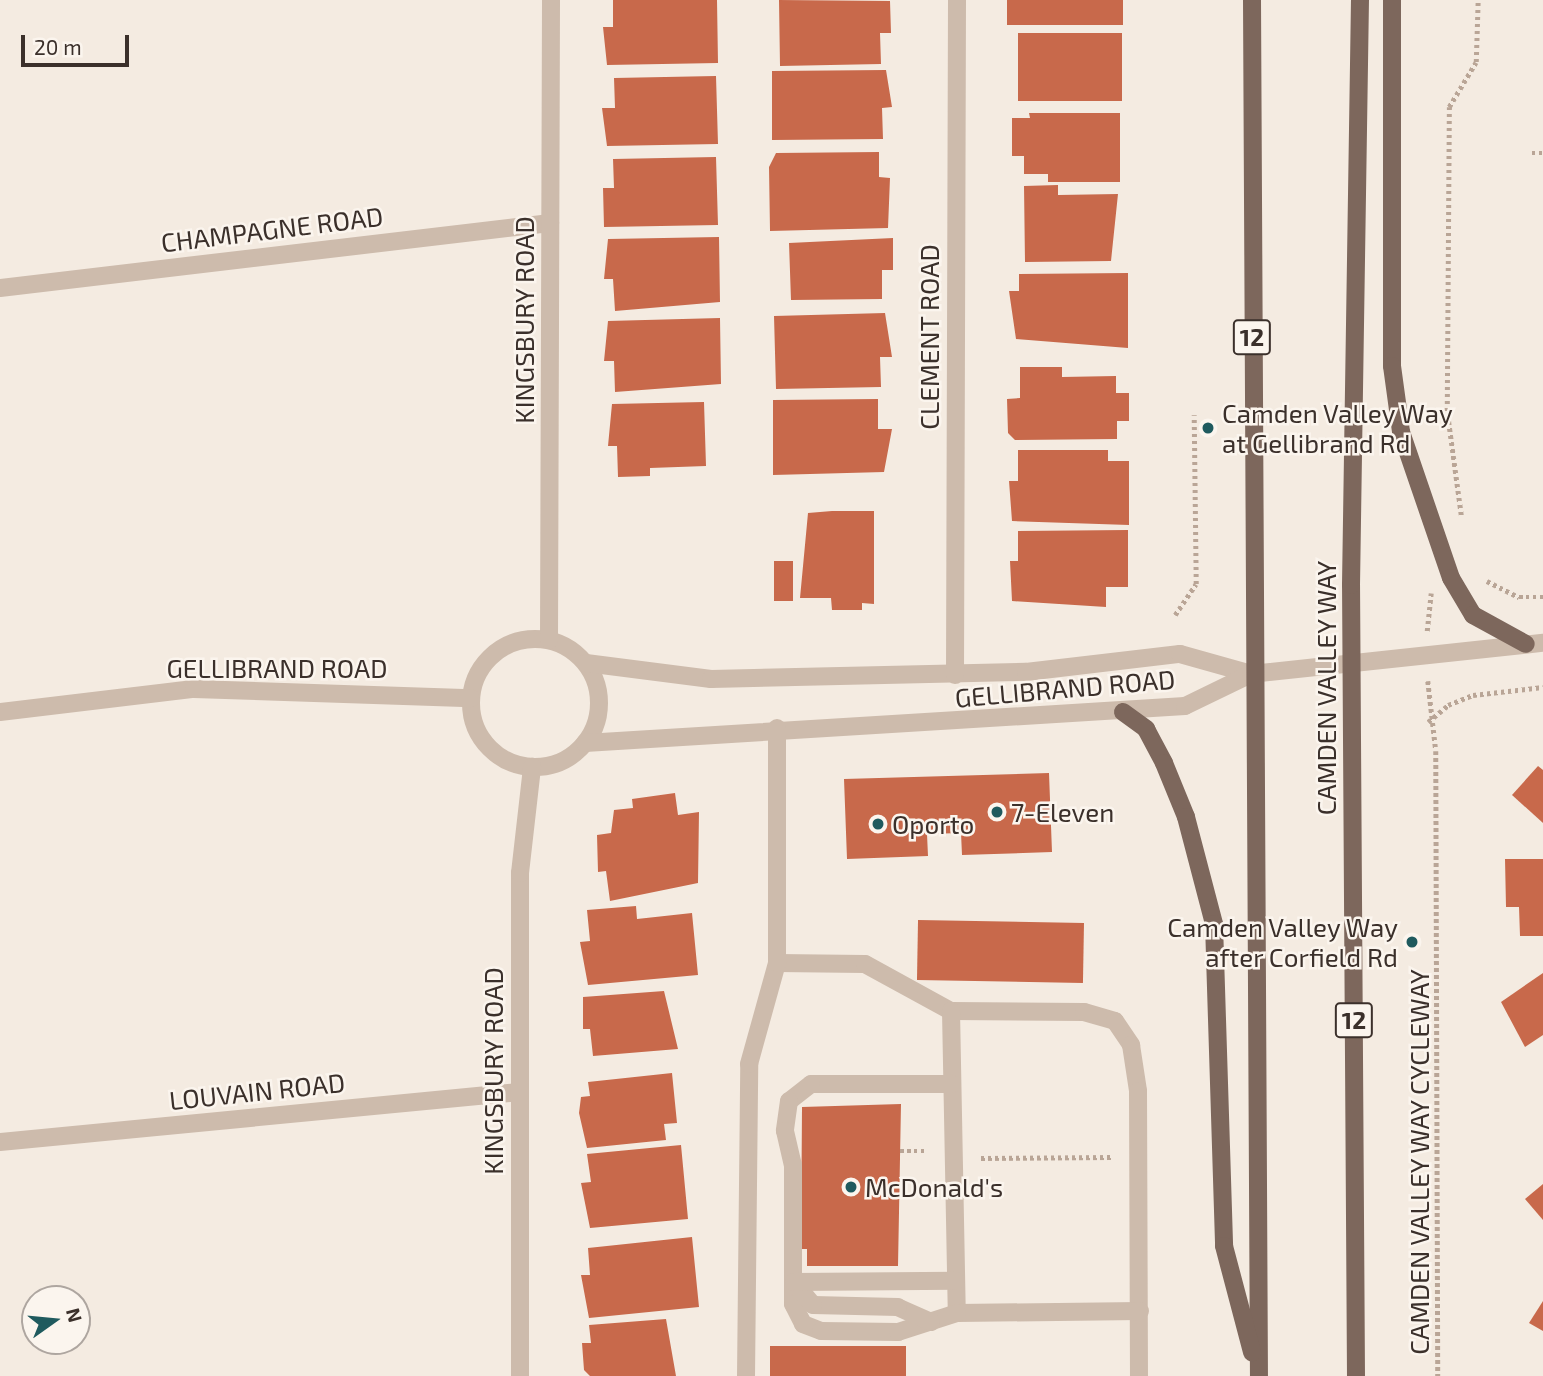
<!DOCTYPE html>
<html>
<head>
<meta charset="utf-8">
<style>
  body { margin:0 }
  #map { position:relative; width:1543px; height:1376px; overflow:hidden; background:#f4ebe1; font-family:"Exo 2",sans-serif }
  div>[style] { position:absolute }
  .building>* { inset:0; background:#c8694b; transform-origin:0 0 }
  .path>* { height:4.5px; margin-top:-2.25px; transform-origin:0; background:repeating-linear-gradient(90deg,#b9a596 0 3.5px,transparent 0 7px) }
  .minor>* { height:18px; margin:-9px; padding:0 9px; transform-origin:9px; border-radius:9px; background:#cdbbac }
  .minor>.ring { margin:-9px; padding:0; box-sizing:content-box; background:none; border:18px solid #cdbbac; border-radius:50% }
  .major>* { height:18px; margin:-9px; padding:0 9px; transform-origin:9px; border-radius:9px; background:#7d675c }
  .dots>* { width:19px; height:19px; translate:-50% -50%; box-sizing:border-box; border:4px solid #fbf5ee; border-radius:50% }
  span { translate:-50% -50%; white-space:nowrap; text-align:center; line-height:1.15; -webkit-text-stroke:5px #fbf5ee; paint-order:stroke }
  .shield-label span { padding:2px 5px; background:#fbf5ee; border:2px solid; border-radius:5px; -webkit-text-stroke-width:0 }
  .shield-label { font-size:24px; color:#3b302b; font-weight:700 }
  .street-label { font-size:26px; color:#3b302b }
  .poi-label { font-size:26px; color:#3b302b }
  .left { translate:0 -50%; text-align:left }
  .right { translate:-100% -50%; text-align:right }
  .north { position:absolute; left:21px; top:1285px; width:70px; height:70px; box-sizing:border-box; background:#fbf5ee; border:2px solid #aea6a0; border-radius:50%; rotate:75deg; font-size:19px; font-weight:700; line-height:28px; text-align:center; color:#3b302b }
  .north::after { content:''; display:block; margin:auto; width:24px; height:32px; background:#1f5a5e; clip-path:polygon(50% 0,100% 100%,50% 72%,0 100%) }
  .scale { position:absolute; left:21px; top:35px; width:108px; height:32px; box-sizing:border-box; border:4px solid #3b302b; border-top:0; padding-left:9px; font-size:21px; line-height:24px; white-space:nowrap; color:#3b302b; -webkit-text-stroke:5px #fbf5ee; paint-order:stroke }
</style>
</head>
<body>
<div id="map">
  <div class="building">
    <i style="clip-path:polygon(613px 0,717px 0,718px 63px,607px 65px,603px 27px,613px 27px)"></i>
    <i style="clip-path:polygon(779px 0,890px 1px,891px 33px,880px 33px,881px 64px,780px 66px)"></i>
    <i style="left:1007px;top:0;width:116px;height:25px"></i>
    <i style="left:1018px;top:33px;width:104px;height:68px"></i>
    <i style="clip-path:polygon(886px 70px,892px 107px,882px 108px,883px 139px,772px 140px,772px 71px)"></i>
    <i style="clip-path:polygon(716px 76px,718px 144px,607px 146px,602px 108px,615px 108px,614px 78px)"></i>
    <i style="clip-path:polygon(1029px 113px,1120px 113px,1120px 182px,1048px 182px,1048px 174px,1024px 174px,1024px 156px,1012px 156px,1012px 118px,1030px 118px)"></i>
    <i style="clip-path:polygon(879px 152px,879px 177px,890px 178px,888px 228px,770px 231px,769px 167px,776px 153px)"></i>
    <i style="clip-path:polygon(716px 157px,718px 225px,604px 227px,603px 188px,614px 188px,613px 159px)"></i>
    <i style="clip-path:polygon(1058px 185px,1058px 195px,1118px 194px,1111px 261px,1025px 262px,1024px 186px)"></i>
    <i style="clip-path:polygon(719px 237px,720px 302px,615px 311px,613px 279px,604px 279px,608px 239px)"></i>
    <i style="clip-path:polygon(893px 238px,893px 270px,882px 270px,882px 299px,791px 300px,789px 243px)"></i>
    <i style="clip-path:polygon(1128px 273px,1128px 348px,1016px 339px,1009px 291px,1019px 291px,1019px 274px)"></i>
    <i style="clip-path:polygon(885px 313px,892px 357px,880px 357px,881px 387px,776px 389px,774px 316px)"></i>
    <i style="clip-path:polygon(720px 318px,721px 384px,615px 392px,614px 361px,604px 361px,608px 321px)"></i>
    <i style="clip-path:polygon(1020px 367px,1062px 367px,1062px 377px,1116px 376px,1116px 393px,1129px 393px,1129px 421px,1117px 421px,1117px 439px,1015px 440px,1008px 433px,1007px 399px,1020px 398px)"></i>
    <i style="clip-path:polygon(878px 399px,878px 429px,892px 429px,884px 472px,773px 475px,773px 400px)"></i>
    <i style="clip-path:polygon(704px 402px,706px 466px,650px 468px,650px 476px,618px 477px,617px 446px,608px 446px,612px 404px)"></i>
    <i style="clip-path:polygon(1018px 450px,1108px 450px,1108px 461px,1129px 461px,1129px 525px,1012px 521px,1009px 481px,1018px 481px)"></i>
    <i style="clip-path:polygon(832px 511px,874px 511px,874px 604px,862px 603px,862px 610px,832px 610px,831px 598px,800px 598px,808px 513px)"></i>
    <i style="clip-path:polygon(1128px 530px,1128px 587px,1106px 587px,1106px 607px,1012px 601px,1010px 561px,1018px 561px,1018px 531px)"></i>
    <i style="left:774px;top:561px;width:19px;height:40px"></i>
    <i style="clip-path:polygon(1538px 766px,1543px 770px,1543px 823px,1512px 795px)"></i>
    <i style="clip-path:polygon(1049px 773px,1052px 852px,962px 855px,961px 833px,927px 834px,928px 856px,847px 859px,844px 779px)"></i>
    <i style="clip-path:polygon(675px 793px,678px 815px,699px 812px,698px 883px,610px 901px,606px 871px,598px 872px,597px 835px,611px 833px,614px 810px,633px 808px,632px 799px)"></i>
    <i style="clip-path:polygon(1505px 859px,1543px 859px,1543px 936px,1520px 936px,1519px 907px,1506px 907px)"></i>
    <i style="clip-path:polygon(636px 906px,637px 919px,692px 913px,698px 975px,588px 985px,580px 942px,590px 941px,587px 910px)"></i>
    <i style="left:1084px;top:923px;width:60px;height:166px;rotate:91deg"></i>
    <i style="clip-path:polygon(1543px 973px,1543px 1035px,1525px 1047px,1501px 1002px)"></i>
    <i style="clip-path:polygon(664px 991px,678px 1049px,593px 1056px,590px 1029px,583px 1029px,583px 997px)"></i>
    <i style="clip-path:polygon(672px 1073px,677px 1123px,664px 1124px,666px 1140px,587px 1148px,579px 1113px,581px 1097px,590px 1096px,588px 1082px)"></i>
    <i style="clip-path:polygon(901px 1104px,898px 1266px,807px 1266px,807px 1249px,801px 1249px,802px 1107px)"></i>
    <i style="clip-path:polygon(681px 1145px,688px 1219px,590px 1228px,581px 1183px,591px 1182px,587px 1154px)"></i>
    <i style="clip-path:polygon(1543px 1184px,1543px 1220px,1525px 1199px)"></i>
    <i style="clip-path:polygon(692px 1237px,699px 1307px,589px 1318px,581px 1275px,590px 1275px,588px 1248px)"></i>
    <i style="clip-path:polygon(1543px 1301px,1543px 1331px,1529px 1323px)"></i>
    <i style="clip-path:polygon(666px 1319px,676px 1376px,590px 1376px,584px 1370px,582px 1343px,591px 1343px,589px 1325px)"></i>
    <i style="left:906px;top:1346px;width:30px;height:136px;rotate:90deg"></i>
  </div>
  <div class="path">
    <i style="left:1532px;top:153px;width:11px"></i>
    <i style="left:1461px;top:515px;width:105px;rotate:-97.7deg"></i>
    <i style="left:1447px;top:411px;width:304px;rotate:-89.6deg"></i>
    <i style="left:1449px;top:107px;width:52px;rotate:-59deg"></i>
    <i style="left:1476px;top:62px;width:62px;rotate:-88.2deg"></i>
    <i style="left:1487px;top:581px;width:36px;rotate:27deg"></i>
    <i style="left:1519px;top:597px;width:24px"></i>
    <i style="left:1175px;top:615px;width:37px;rotate:-56deg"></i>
    <i style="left:1196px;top:584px;width:169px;rotate:-90.7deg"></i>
    <i style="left:1427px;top:631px;width:38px;rotate:-84deg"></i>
    <i style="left:1428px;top:681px;width:70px;rotate:83.5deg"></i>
    <i style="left:1436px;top:751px;width:625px;rotate:89.82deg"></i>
    <i style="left:1428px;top:722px;width:26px;rotate:-40deg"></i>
    <i style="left:1448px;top:705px;width:27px;rotate:-22deg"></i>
    <i style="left:1473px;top:695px;width:70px;rotate:-6.5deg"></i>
    <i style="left:900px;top:1151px;width:27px"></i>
    <i style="left:981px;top:1158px;width:131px;rotate:-0.4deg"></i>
  </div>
  <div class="minor">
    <i style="left:0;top:288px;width:554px;rotate:-6.74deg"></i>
    <i class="ring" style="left:471px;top:639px;width:110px;height:110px"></i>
    <i style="left:549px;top:640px;width:640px;rotate:-89.82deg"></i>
    <i style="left:586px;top:663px;width:126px;rotate:7.3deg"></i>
    <i style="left:711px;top:679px;width:315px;rotate:-1.3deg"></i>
    <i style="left:1026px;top:672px;width:155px;rotate:-6.7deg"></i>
    <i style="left:1180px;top:654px;width:74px;rotate:15.7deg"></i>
    <i style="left:955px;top:675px;width:675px;rotate:-89.83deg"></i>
    <i style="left:0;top:712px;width:195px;rotate:-6.8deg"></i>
    <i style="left:194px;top:689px;width:277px;rotate:1.9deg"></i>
    <i style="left:585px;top:743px;width:601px;rotate:-3.53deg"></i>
    <i style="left:1185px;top:706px;width:73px;rotate:-25.9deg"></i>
    <i style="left:1251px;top:674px;width:294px;rotate:-6.1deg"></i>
    <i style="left:777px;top:963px;width:88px;rotate:0.7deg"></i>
    <i style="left:865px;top:964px;width:98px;rotate:28.7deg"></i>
    <i style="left:951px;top:1011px;width:133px;rotate:0.4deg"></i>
    <i style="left:1084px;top:1012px;width:32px;rotate:16deg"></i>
    <i style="left:1115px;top:1021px;width:29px;rotate:56deg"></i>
    <i style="left:1131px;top:1045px;width:47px;rotate:81.3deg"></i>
    <i style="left:1138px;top:1091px;width:285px;rotate:89.8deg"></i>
    <i style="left:951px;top:1011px;width:302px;rotate:88.9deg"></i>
    <i style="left:957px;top:1313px;width:183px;rotate:-0.6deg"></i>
    <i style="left:952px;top:1084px;width:141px;rotate:180deg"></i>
    <i style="left:811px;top:1084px;width:28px;rotate:142deg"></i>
    <i style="left:789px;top:1101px;width:30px;rotate:98deg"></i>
    <i style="left:785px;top:1131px;width:35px;rotate:77deg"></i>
    <i style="left:793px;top:1165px;width:139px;rotate:90deg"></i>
    <i style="left:793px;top:1304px;width:22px;rotate:63deg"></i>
    <i style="left:803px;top:1324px;width:19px;rotate:21deg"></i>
    <i style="left:821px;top:1331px;width:77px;rotate:0.7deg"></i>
    <i style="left:898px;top:1332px;width:62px;rotate:-17.9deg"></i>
    <i style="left:0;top:1142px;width:521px;rotate:-5.5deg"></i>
    <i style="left:931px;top:1322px;width:36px;rotate:-156deg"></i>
    <i style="left:898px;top:1307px;width:85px;rotate:-178.7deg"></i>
    <i style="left:813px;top:1305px;width:30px;rotate:-130deg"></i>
    <i style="left:794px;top:1282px;width:162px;rotate:-0.4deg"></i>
    <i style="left:520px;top:1376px;width:503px;rotate:-90deg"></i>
    <i style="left:520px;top:873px;width:107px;rotate:-83.5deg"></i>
    <i style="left:746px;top:1376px;width:312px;rotate:-89.4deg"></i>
    <i style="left:749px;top:1064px;width:105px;rotate:-74.5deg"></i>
    <i style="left:777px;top:963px;width:235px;rotate:-90deg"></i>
  </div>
  <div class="major">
    <i style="left:1252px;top:0;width:1376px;rotate:89.71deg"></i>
    <i style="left:1392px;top:0;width:366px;rotate:90deg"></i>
    <i style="left:1392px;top:366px;width:67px;rotate:82.2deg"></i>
    <i style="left:1401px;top:432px;width:154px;rotate:71.1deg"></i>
    <i style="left:1451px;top:578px;width:43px;rotate:59.3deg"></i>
    <i style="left:1473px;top:615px;width:60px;rotate:28.7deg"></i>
    <i style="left:1123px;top:712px;width:29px;rotate:36deg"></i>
    <i style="left:1146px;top:729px;width:38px;rotate:62deg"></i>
    <i style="left:1164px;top:763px;width:58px;rotate:67.8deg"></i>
    <i style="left:1186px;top:817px;width:111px;rotate:75.3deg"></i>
    <i style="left:1214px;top:924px;width:322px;rotate:88.2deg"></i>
    <i style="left:1224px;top:1246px;width:110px;rotate:75.2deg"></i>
    <i style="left:1356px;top:1376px;width:791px;rotate:-90.36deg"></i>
    <i style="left:1351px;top:585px;width:585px;rotate:-89.12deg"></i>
  </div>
  <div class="dots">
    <i style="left:1208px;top:428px;background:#1f5a5e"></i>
    <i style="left:997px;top:812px;background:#1f5a5e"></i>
    <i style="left:878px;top:824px;background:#1f5a5e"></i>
    <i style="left:1412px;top:942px;background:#1f5a5e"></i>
    <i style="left:851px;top:1187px;background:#1f5a5e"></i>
  </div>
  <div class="shield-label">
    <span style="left:1252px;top:337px">12</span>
    <span style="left:1354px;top:1020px">12</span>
  </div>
  <div class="street-label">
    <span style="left:272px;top:229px;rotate:-7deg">CHAMPAGNE ROAD</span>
    <span style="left:524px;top:320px;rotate:-90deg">KINGSBURY ROAD</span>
    <span style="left:929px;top:337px;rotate:-90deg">CLEMENT ROAD</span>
    <span style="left:277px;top:668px">GELLIBRAND ROAD</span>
    <span style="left:1065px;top:688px;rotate:-5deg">GELLIBRAND ROAD</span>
    <span style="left:1326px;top:688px;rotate:-90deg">CAMDEN VALLEY WAY</span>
    <span style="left:493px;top:1071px;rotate:-90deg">KINGSBURY ROAD</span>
    <span style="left:257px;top:1091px;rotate:-6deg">LOUVAIN ROAD</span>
    <span style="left:1419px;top:1162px;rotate:-90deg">CAMDEN VALLEY WAY CYCLEWAY</span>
  </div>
  <div class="poi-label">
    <span class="left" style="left:1222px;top:428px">Camden Valley Way<br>at Gellibrand Rd</span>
    <span class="left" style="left:1011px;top:812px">7-Eleven</span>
    <span class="left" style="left:892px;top:824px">Oporto</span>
    <span class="right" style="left:1398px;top:942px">Camden Valley Way<br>after Corfield Rd</span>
    <span class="left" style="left:865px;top:1187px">McDonald's</span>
  </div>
  <div class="north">N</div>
  <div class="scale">20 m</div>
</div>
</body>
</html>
